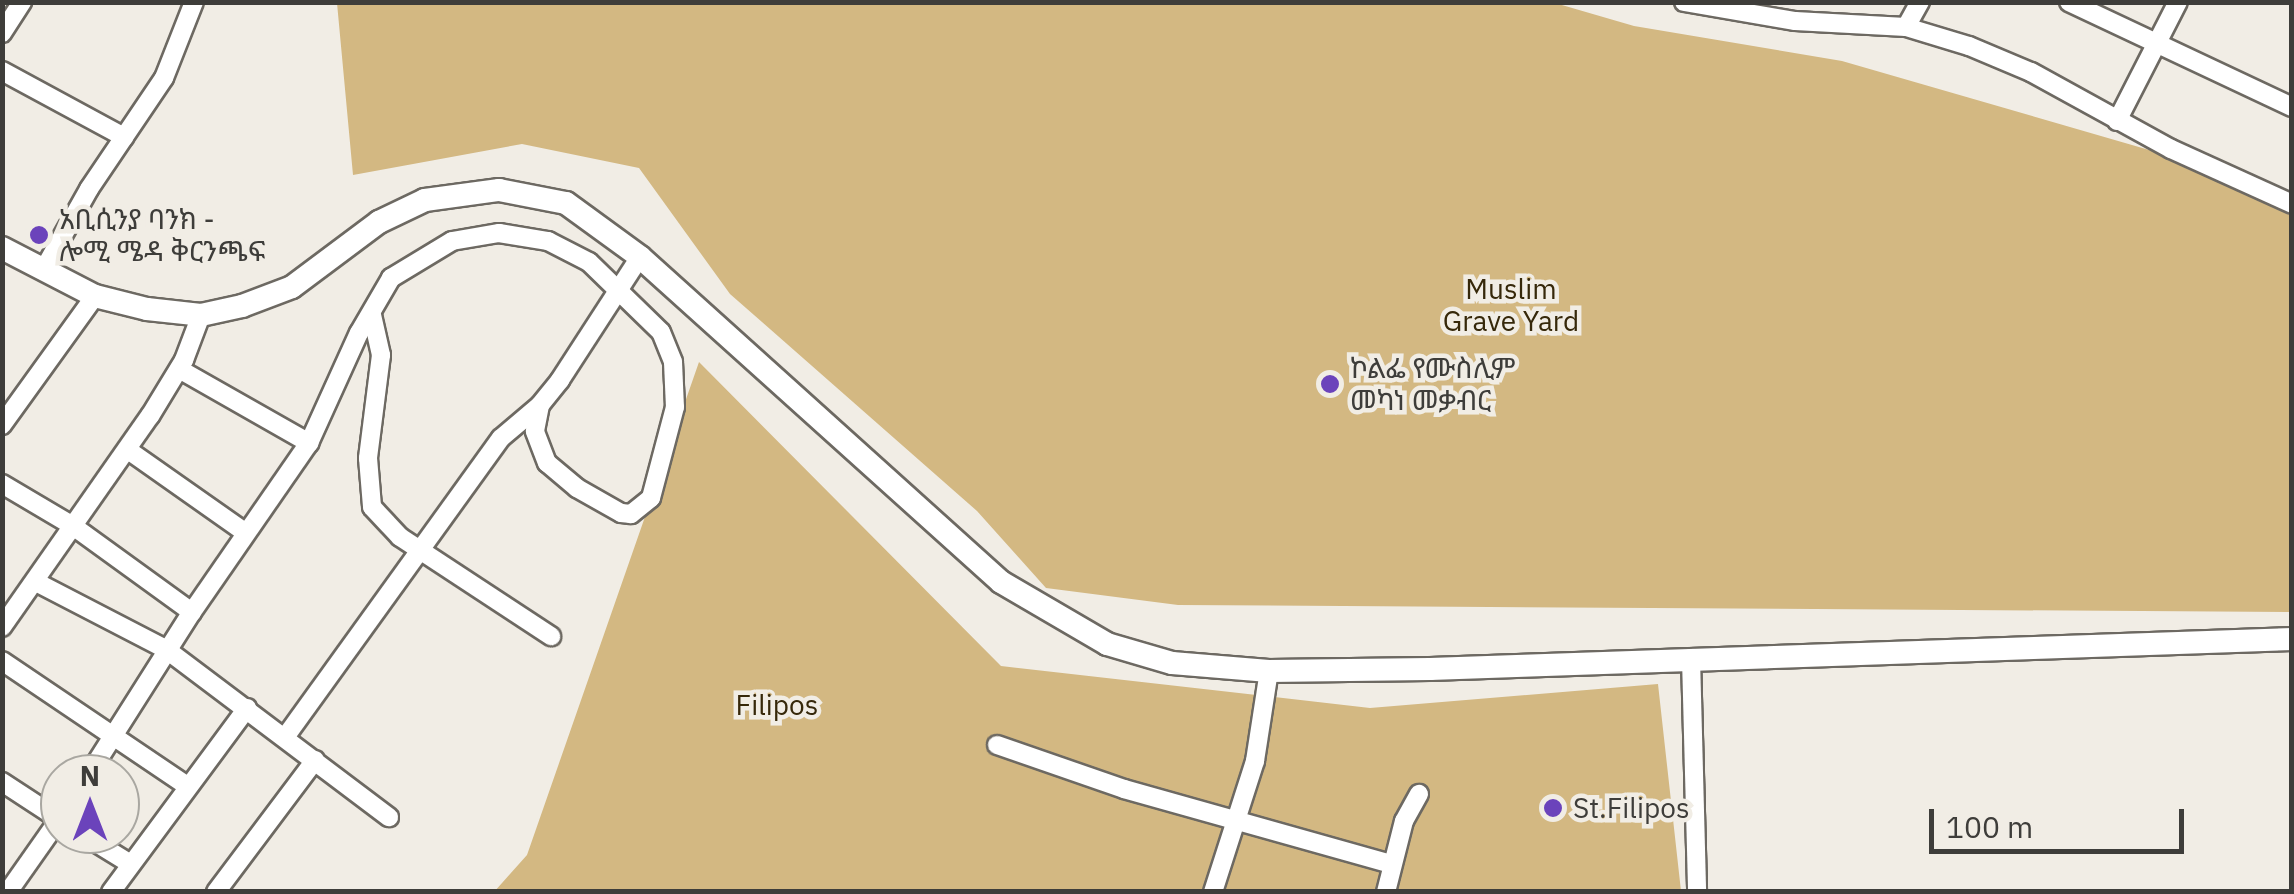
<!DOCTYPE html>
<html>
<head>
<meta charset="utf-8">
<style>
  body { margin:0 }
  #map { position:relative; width:2294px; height:894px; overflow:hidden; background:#f1ede5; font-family:"IBM Plex Sans","Noto Sans Ethiopic",sans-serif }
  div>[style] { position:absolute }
  .green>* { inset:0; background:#d3b882 }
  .roads { filter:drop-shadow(2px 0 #6d6962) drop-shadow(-2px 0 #6d6962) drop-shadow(0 2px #6d6962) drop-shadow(0 -2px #6d6962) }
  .minor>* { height:18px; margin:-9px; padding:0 9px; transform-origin:9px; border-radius:9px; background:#fff }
  .tertiary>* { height:22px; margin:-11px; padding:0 11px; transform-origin:11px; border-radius:11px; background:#fff }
  .dots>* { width:28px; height:28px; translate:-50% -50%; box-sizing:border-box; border:5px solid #f1ede5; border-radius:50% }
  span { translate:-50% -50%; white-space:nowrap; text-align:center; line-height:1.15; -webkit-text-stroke:9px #f1ede5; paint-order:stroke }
  .poi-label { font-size:28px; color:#3e3d3a }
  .left { translate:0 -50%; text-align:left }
  .park-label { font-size:28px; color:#36280a }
  .frame { position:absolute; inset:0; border:5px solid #3e3d3a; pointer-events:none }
  .north { position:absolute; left:40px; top:754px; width:100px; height:100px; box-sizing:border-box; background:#f1ede5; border:2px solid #a9a7a1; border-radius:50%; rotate:0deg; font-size:28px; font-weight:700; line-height:40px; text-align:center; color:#3e3d3a }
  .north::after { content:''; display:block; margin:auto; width:35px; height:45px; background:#6b43bb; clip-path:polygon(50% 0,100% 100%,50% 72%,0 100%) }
  .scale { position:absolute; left:1929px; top:809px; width:255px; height:45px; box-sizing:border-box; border:5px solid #3e3d3a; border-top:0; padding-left:12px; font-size:30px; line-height:35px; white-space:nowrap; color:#3e3d3a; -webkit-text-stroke:8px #f1ede5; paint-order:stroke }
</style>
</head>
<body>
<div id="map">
  <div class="green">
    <i style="clip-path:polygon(337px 3px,1555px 3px,1634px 26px,1842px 61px,2291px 191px,2291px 612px,1178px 605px,1046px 588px,977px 511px,730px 294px,639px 168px,522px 144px,353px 175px)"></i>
    <i style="clip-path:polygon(699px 362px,1001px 666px,1370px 708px,1658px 684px,1681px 891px,494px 892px,527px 855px)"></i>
  </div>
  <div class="roads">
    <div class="minor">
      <i style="left:1684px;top:2px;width:113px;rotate:9.7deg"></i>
      <i style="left:1795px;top:21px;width:111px;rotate:3.1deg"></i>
      <i style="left:1906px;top:27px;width:66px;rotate:16.8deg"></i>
      <i style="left:1969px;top:46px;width:67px;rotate:22.8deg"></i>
      <i style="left:2031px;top:72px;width:160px;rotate:28.8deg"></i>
      <i style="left:2171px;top:149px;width:133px;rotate:24.4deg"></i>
      <i style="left:2069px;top:2px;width:246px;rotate:25.2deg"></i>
      <i style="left:1906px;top:27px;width:29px;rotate:-61deg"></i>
      <i style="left:2px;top:33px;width:37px;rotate:-57deg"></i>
      <i style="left:2px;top:71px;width:139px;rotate:28.4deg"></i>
      <i style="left:2117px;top:121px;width:134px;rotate:-62.9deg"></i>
      <i style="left:44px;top:269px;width:92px;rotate:-60.6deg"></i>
      <i style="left:89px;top:189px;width:134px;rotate:-56deg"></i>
      <i style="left:164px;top:78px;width:82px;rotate:-68.5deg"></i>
      <i style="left:372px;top:315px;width:41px;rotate:77.3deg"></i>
      <i style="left:381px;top:355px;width:104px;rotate:97.2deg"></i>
      <i style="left:368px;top:458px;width:49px;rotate:85.3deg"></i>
      <i style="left:372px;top:507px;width:41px;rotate:47deg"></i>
      <i style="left:400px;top:537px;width:181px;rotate:33.3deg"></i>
      <i style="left:179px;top:369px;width:150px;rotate:29.6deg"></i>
      <i style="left:2px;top:425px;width:159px;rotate:-54.2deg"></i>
      <i style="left:128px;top:450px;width:144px;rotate:35.1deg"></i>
      <i style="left:2px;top:484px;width:82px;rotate:30.6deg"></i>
      <i style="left:73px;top:526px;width:147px;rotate:35.9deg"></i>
      <i style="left:36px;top:582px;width:148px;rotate:27.4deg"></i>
      <i style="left:167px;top:650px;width:278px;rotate:37deg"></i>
      <i style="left:2px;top:627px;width:258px;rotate:-55deg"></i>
      <i style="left:150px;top:416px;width:66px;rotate:-58.7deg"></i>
      <i style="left:184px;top:360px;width:48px;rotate:-69.3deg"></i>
      <i style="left:1691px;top:658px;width:234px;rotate:88.5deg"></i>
      <i style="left:2px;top:661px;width:223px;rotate:34deg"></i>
      <i style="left:286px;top:736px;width:367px;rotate:-54.2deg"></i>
      <i style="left:501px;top:438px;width:51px;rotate:-40.2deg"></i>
      <i style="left:540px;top:405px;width:32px;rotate:-51deg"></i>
      <i style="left:560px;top:380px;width:147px;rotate:-57deg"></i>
      <i style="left:997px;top:745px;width:134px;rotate:19.1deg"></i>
      <i style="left:1124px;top:789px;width:277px;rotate:15.7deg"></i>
      <i style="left:89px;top:774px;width:192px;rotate:-57.6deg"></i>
      <i style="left:192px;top:612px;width:206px;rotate:-55.3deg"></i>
      <i style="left:309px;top:443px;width:121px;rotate:-65.6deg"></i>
      <i style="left:359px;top:333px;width:64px;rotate:-59.8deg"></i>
      <i style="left:391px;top:278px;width:71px;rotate:-31.2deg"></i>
      <i style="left:452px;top:241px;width:48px;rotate:-9.7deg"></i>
      <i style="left:499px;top:233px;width:50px;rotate:9.3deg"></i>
      <i style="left:548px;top:241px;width:46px;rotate:27.1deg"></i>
      <i style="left:589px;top:262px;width:100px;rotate:44.2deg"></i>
      <i style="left:661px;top:332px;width:32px;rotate:68deg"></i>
      <i style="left:673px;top:362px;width:45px;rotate:87.5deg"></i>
      <i style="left:675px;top:407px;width:94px;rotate:104.8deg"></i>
      <i style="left:651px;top:498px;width:26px;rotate:141deg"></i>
      <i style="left:631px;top:514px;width:10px;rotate:-174deg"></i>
      <i style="left:621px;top:513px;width:51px;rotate:-150.4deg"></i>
      <i style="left:577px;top:488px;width:39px;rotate:-140deg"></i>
      <i style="left:547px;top:463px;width:34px;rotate:-111deg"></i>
      <i style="left:535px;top:431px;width:26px;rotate:-79deg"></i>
      <i style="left:2px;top:782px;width:69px;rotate:33.2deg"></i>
      <i style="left:82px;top:834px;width:55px;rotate:31.7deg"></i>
      <i style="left:8px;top:892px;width:90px;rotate:-54.9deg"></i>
      <i style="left:111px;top:892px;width:229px;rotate:-53.5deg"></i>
      <i style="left:216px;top:892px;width:165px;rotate:-53.1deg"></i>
      <i style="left:1213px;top:892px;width:138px;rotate:-72.2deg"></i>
      <i style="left:1255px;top:761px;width:91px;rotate:-81.2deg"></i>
      <i style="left:1386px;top:892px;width:73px;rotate:-75.8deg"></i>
      <i style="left:1404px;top:821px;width:31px;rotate:-61deg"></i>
    </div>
    <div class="tertiary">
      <i style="left:2px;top:248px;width:105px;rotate:27.3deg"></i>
      <i style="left:95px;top:296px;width:54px;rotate:14deg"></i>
      <i style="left:147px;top:309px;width:54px;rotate:6.3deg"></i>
      <i style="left:201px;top:315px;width:42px;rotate:-12.4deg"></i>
      <i style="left:242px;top:306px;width:53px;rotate:-20.8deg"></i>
      <i style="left:292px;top:287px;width:109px;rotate:-36.8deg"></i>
      <i style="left:379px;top:222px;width:51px;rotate:-25.6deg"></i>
      <i style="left:425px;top:200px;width:75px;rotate:-7.7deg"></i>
      <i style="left:499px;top:190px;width:68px;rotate:11deg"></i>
      <i style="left:566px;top:203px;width:92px;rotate:36.1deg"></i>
      <i style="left:640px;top:257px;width:486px;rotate:42deg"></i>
      <i style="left:1001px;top:582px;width:123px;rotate:30.3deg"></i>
      <i style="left:1107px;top:644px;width:68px;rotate:16.3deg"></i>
      <i style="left:1172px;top:663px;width:97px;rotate:4.7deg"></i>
      <i style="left:1269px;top:671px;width:161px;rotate:-0.7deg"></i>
      <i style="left:1430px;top:669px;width:863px;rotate:-1.99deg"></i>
    </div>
  </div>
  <div class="dots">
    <i style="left:39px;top:235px;background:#6b43bb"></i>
    <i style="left:1330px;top:384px;background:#6b43bb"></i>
    <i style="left:1553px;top:808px;background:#6b43bb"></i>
  </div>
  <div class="poi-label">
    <span class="left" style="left:59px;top:235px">አቢሲንያ ባንክ -<br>ሎሚ ሜዳ ቅርንጫፍ</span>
    <span class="left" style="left:1350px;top:384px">ኮልፌ የሙስሊም<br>መካነ መቃብር</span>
    <span class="left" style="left:1573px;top:808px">St.Filipos</span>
  </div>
  <div class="park-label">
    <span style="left:1511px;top:305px">Muslim<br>Grave Yard</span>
    <span style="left:777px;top:705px">Filipos</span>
  </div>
  <div class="frame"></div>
  <div class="north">N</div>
  <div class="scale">100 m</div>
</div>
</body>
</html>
